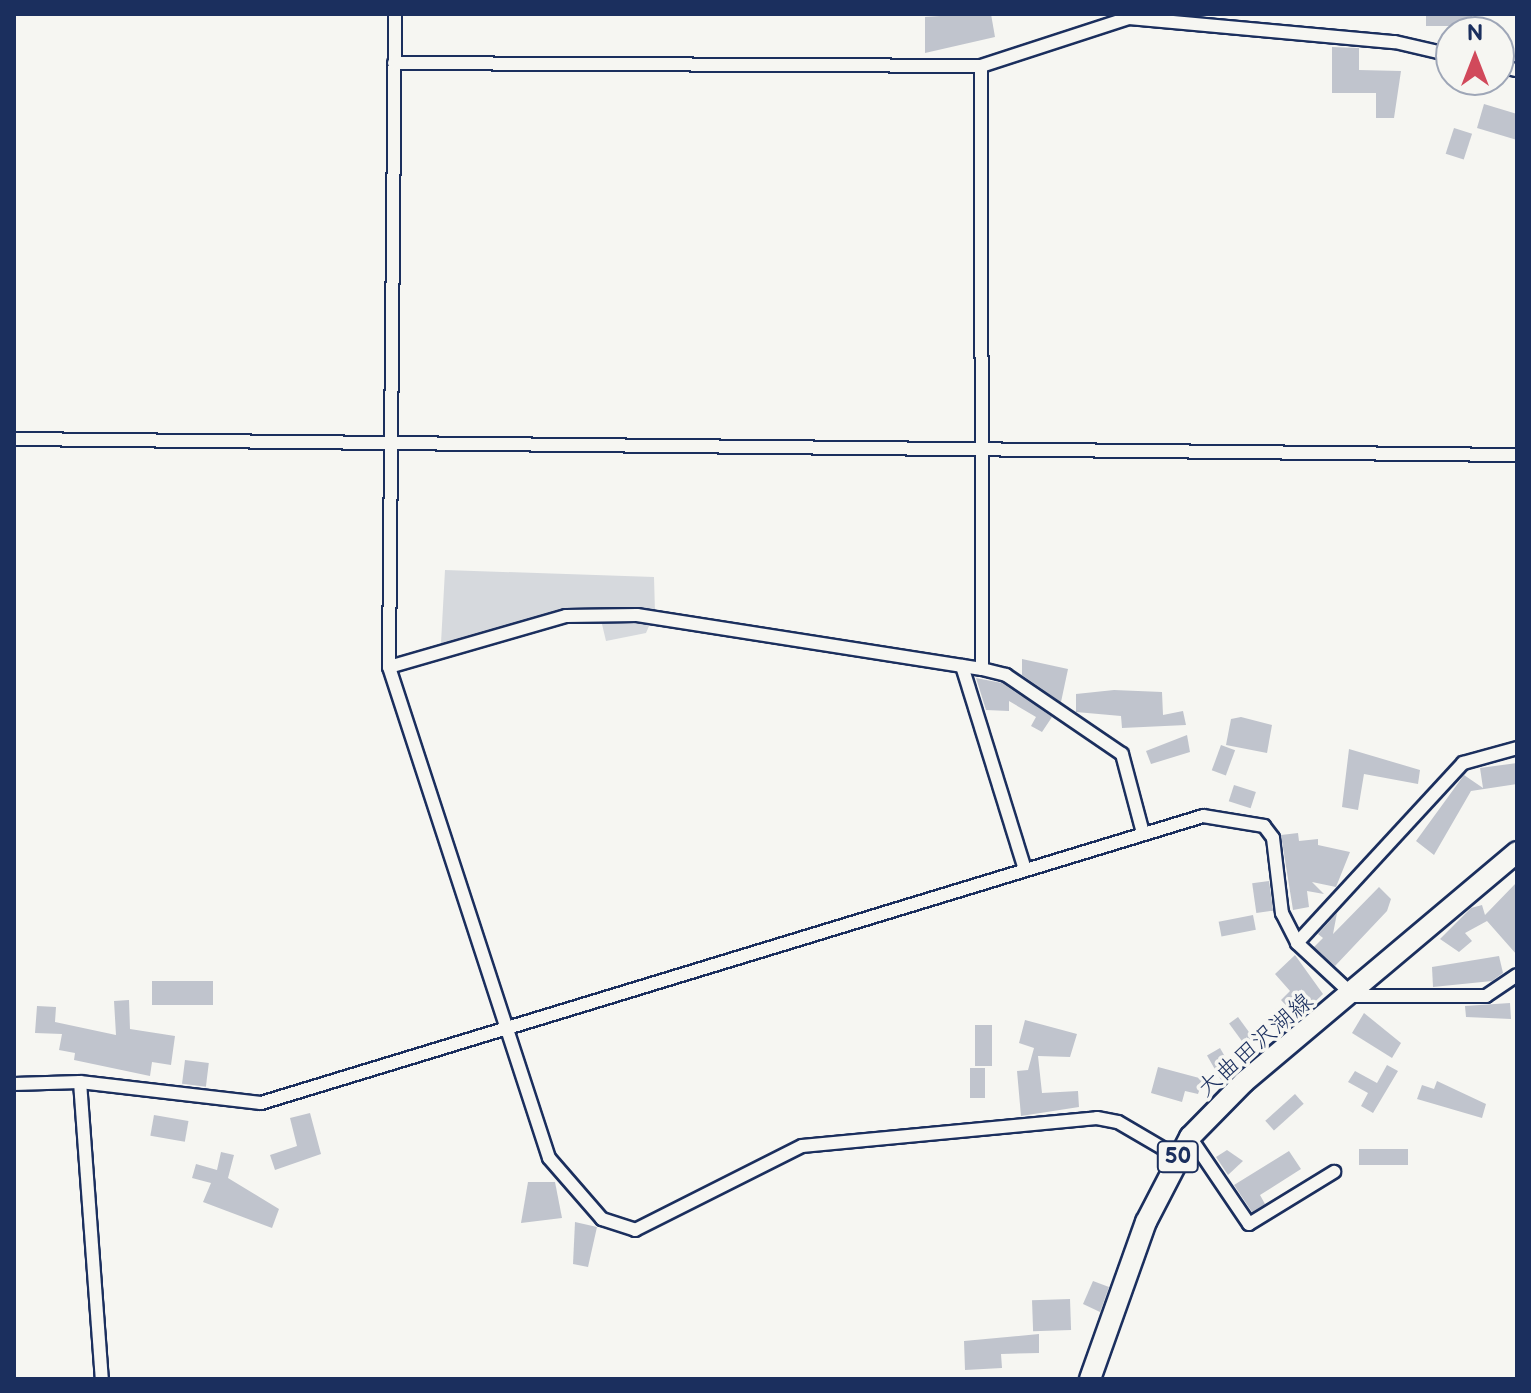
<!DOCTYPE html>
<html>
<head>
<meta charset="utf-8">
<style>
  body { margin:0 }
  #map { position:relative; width:1531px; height:1393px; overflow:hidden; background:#f6f6f2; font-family:"Balsamiq Sans","Klee One",sans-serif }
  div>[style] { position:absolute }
  .green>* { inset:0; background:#d6d9dd }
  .building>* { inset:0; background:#c0c4cd; transform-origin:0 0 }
  .roads { filter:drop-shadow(2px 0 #1b2f5e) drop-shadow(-2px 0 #1b2f5e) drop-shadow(0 2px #1b2f5e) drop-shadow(0 -2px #1b2f5e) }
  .street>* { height:12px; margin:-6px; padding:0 6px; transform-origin:6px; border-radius:6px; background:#f6f6f2 }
  .primary>* { height:20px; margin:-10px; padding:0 10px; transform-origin:10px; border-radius:10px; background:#f6f6f2 }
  span { translate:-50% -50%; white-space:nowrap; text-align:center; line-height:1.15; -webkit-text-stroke:7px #f6f6f2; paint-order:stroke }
  .shield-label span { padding:2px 6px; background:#f6f6f2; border:2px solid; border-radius:6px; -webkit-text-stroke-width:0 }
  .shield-label { font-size:22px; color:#1b2f5e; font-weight:700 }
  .street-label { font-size:24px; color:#1b2f5e }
  .frame { position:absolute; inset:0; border:16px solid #1b2f5e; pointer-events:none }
  .north { position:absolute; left:1435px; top:16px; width:80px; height:80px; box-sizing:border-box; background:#f6f6f2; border:2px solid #9ea6b7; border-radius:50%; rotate:0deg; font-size:22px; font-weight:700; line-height:32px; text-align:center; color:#1b2f5e }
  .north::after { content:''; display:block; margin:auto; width:28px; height:36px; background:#d1495b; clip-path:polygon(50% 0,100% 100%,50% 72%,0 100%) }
</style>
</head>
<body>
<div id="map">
  <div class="green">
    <i style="clip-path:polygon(445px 570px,654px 577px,655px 612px,646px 633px,606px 641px,601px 620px,571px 621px,473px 647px,441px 643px)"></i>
  </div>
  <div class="building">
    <i style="clip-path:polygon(970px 14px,991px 14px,995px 37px,925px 53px,925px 17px)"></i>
    <i style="left:1426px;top:14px;width:46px;height:12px"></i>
    <i style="clip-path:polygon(1332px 47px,1359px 48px,1359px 70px,1401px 71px,1394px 118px,1376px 118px,1376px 93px,1332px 93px)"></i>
    <i style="clip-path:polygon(1484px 104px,1517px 114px,1517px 140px,1477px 128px)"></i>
    <i style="left:1454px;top:128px;width:19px;height:27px;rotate:18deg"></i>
    <i style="clip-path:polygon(1022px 659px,1068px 669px,1061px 702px,1022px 675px)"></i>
    <i style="clip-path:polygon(976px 678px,1002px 683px,1052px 717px,1042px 732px,1031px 726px,1036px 717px,1009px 701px,1009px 711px,986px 710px)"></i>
    <i style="clip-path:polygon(1114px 690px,1162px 692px,1163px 715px,1183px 711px,1186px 725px,1122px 728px,1121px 716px,1076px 712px,1076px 694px)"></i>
    <i style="clip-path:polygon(1241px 717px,1272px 725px,1267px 753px,1226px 745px,1231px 719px)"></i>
    <i style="clip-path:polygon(1187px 735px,1190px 752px,1151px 764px,1146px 751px)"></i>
    <i style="left:1221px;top:745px;width:15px;height:27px;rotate:20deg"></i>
    <i style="clip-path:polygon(1349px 749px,1420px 770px,1418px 784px,1364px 774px,1358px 810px,1342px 807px)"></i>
    <i style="clip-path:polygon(1517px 763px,1517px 784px,1471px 791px,1434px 855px,1416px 841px,1464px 775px,1483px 788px,1480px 768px)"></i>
    <i style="left:1234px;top:785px;width:23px;height:17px;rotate:18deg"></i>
    <i style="clip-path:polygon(1298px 833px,1299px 841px,1318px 839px,1318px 845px,1350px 852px,1336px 887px,1312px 882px,1324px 894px,1307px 891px,1309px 907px,1293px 910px,1281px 835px)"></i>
    <i style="left:1269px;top:881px;width:30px;height:17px;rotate:82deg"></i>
    <i style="clip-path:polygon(1517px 882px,1517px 955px,1487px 921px,1465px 933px,1472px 941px,1459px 952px,1440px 939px,1471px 908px,1482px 905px,1485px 915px)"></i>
    <i style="clip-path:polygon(1379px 887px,1391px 899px,1387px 911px,1335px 966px,1314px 947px,1323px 938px,1318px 934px,1337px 913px,1333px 934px)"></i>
    <i style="left:1253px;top:915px;width:15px;height:35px;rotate:79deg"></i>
    <i style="clip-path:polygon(1295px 955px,1323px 994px,1298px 1018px,1281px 1000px,1290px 991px,1275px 974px)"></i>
    <i style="clip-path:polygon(1499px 956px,1503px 973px,1492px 981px,1433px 987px,1432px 967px)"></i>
    <i style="left:213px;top:981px;width:24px;height:61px;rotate:90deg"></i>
    <i style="clip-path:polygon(129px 1000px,130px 1029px,175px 1036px,171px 1065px,152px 1062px,150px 1076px,74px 1060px,75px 1053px,59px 1050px,62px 1034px,35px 1033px,37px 1006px,56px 1007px,55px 1022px,116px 1035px,114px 1001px)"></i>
    <i style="clip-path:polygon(1510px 1003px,1511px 1019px,1466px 1017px,1465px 1006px)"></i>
    <i style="clip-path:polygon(1364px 1013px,1401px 1043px,1392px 1058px,1352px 1033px)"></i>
    <i style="left:1238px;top:1017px;width:27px;height:11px;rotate:54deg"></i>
    <i style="clip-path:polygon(1025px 1020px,1077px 1034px,1070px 1057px,1038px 1056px,1042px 1093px,1078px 1091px,1079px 1107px,1021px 1116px,1017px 1071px,1028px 1070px,1034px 1048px,1019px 1043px)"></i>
    <i style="left:975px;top:1025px;width:17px;height:41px"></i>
    <i style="left:1220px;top:1048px;width:28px;height:15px;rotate:60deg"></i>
    <i style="left:185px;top:1060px;width:24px;height:24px;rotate:7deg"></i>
    <i style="clip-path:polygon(1387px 1065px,1398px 1071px,1373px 1113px,1361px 1106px,1368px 1093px,1348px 1082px,1355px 1071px,1377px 1083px)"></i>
    <i style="clip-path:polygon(1158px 1067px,1203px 1079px,1198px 1094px,1185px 1091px,1182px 1102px,1151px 1093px)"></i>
    <i style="left:970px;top:1068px;width:15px;height:30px"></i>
    <i style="clip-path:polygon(1437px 1081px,1486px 1104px,1482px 1118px,1417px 1099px,1422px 1085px,1434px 1089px)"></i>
    <i style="left:1295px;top:1094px;width:13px;height:40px;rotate:48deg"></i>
    <i style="clip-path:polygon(310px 1113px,321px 1154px,275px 1170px,270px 1155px,297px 1146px,290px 1118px)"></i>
    <i style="left:154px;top:1115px;width:35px;height:21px;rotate:10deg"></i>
    <i style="left:1408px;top:1149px;width:16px;height:49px;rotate:90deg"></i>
    <i style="clip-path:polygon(1227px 1150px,1243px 1161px,1228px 1175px,1216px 1157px)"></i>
    <i style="clip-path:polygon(1289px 1151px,1301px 1169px,1260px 1195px,1265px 1204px,1252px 1212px,1234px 1185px)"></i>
    <i style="clip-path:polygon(221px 1152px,234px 1155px,228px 1178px,279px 1209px,272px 1228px,203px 1202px,211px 1183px,192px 1178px,196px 1164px,217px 1170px)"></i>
    <i style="clip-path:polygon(528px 1182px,555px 1182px,562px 1218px,521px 1223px)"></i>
    <i style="clip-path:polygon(575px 1222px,597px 1227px,588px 1267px,573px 1264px)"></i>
    <i style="clip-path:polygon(1093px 1281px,1109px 1287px,1100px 1312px,1083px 1304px)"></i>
    <i style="left:1070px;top:1299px;width:31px;height:38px;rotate:88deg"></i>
    <i style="clip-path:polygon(1039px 1334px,1039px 1353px,1001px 1354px,1002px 1368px,965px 1370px,964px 1341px)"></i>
  </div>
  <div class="roads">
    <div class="street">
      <i style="left:395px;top:14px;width:653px;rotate:90.53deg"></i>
      <i style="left:389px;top:667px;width:516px;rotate:71.95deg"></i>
      <i style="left:549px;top:1158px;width:81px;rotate:49deg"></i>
      <i style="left:602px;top:1219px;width:35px;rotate:18deg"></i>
      <i style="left:635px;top:1230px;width:187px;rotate:-26.7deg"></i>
      <i style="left:802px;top:1146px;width:296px;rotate:-5.4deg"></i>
      <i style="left:1097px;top:1118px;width:21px;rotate:11deg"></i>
      <i style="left:1118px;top:1122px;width:69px;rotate:30.3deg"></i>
      <i style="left:394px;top:63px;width:587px;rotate:0.29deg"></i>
      <i style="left:981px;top:66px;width:156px;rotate:-18deg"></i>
      <i style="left:1129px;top:18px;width:267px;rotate:5.2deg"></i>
      <i style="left:1395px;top:42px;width:57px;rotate:13.1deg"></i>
      <i style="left:981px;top:66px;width:603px;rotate:89.9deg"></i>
      <i style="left:1499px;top:66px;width:18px;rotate:13deg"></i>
      <i style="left:14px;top:439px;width:1503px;rotate:0.61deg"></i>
      <i style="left:962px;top:666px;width:209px;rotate:72.8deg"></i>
      <i style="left:389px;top:667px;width:184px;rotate:-16.1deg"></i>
      <i style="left:566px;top:616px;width:71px;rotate:-0.8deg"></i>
      <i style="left:637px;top:615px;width:349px;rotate:8.9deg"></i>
      <i style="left:982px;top:669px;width:25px;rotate:14deg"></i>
      <i style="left:1006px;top:675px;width:140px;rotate:34.3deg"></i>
      <i style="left:1122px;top:754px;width:78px;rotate:75.1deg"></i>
      <i style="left:1297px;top:943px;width:245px;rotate:-47.3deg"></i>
      <i style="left:1463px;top:763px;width:56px;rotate:-15.5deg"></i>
      <i style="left:80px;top:1082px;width:298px;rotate:85.8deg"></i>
      <i style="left:14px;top:1084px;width:66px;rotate:-1.7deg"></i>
      <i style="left:80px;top:1082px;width:182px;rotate:6.6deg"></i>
      <i style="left:261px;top:1103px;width:985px;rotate:-16.94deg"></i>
      <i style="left:1203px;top:816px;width:62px;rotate:9.3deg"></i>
      <i style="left:1264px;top:826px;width:15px;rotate:53deg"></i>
      <i style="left:1273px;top:838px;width:76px;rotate:83.2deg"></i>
      <i style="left:1282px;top:913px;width:34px;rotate:63deg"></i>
      <i style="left:1297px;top:943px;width:78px;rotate:42.9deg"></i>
      <i style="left:1354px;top:996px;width:132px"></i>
      <i style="left:1486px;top:996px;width:37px;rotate:-34deg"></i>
      <i style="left:1190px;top:1137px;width:105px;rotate:55.9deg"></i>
      <i style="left:1249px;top:1224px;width:100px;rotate:-31.5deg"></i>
    </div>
    <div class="primary">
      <i style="left:1090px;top:1379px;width:167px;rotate:-70.4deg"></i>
      <i style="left:1146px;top:1222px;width:96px;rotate:-62.6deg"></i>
      <i style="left:1190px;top:1137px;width:77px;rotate:-45.5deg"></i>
      <i style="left:1244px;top:1082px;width:357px;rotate:-40.1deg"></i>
    </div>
  </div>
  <div class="shield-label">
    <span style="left:1178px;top:1157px">50</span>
  </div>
  <div class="street-label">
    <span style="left:1255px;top:1045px;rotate:-41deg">大曲田沢湖線</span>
  </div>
  <div class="frame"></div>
  <div class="north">N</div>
</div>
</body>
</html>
